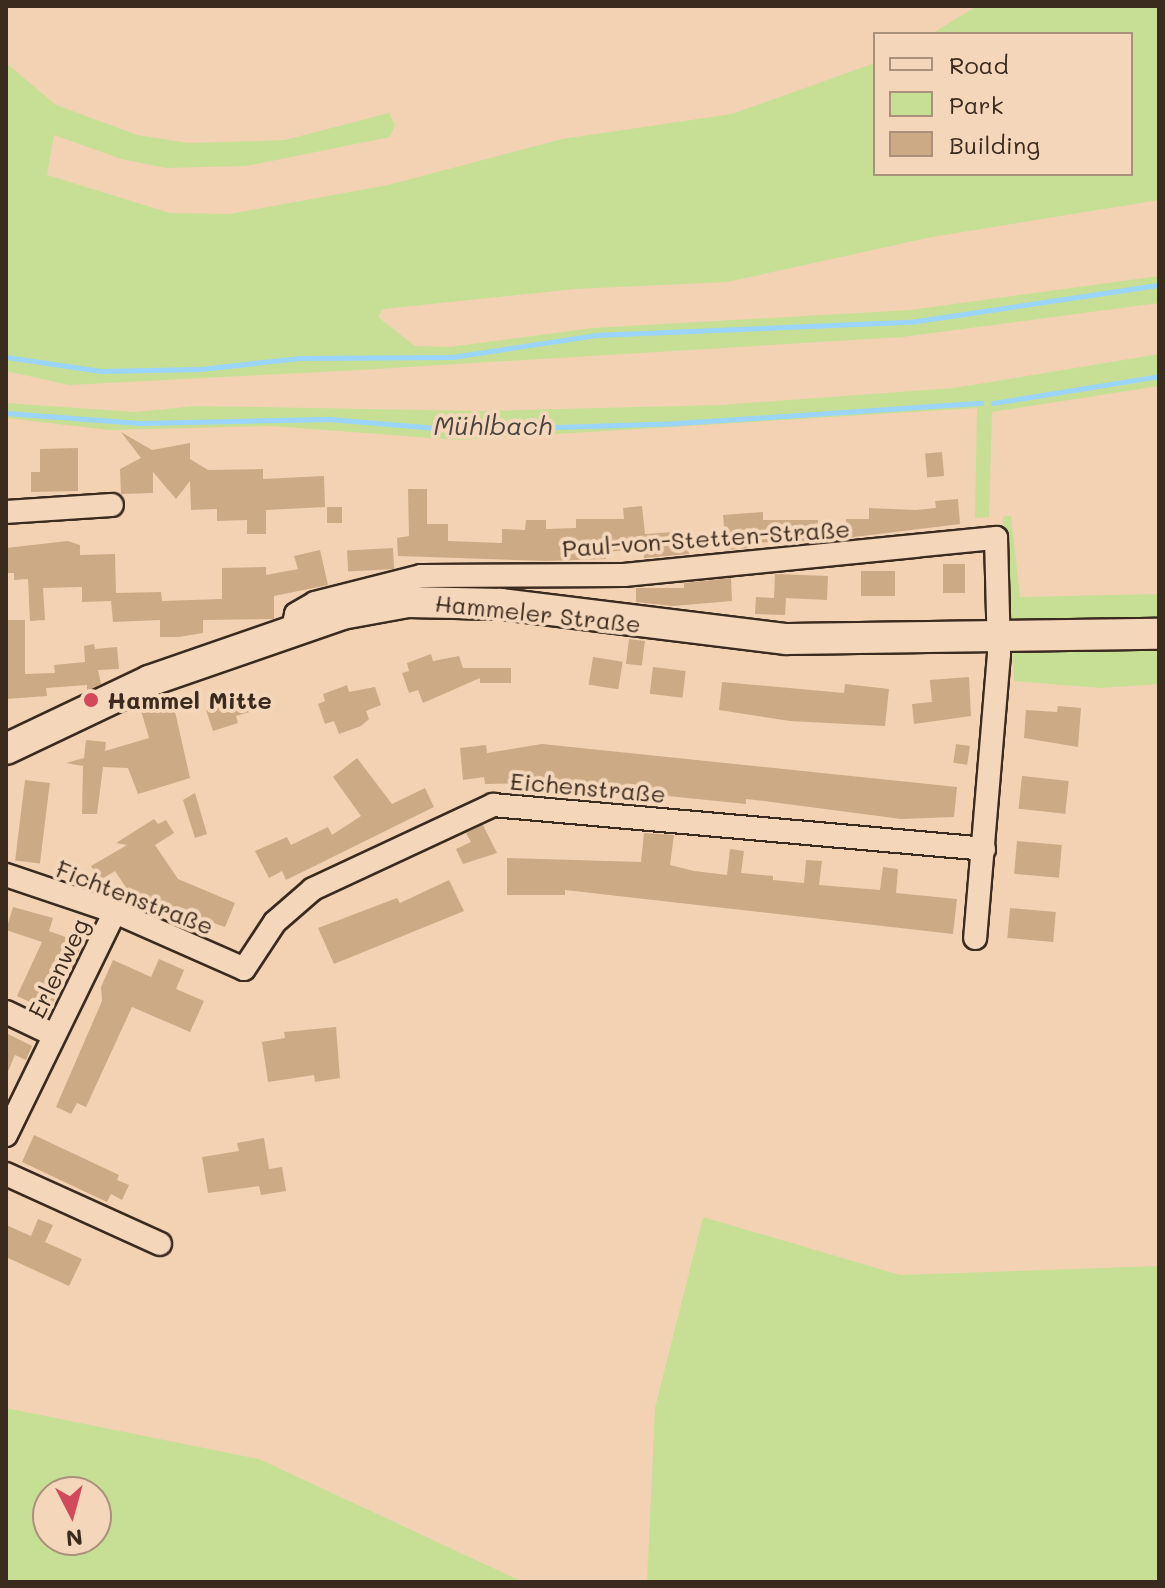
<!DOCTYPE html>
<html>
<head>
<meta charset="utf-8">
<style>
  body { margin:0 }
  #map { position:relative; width:1165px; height:1588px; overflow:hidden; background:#f2d2b3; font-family:Mali,sans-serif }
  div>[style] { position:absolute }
  .green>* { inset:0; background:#c6df95 }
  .stream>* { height:5px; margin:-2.5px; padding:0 2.5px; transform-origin:2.5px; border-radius:2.5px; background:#9bd5fb }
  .building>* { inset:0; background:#ccaa85; transform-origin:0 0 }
  .roads { filter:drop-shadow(2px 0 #3b2a1e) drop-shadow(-2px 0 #3b2a1e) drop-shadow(0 2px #3b2a1e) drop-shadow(0 -2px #3b2a1e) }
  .minor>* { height:22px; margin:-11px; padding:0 11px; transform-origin:11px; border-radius:11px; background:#f4d6ba }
  .secondary>* { height:30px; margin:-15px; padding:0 15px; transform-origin:15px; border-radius:15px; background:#f4d6ba }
  .dots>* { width:22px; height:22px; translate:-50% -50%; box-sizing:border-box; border:4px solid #f4d6ba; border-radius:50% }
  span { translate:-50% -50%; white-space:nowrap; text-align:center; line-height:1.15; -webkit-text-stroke:8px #f4d6ba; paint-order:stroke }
  .street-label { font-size:24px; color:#3b2a1e }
  .poi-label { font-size:24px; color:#3b2a1e; font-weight:700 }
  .left { translate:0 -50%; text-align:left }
  .water-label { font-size:26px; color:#49443f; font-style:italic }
  .frame { position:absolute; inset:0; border:8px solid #3b2a1e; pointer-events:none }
  .legend { position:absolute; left:873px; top:32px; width:260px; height:144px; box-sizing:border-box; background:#f4d6ba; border:2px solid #aa917c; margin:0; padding:10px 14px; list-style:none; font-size:24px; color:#3b2a1e }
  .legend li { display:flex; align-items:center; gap:16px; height:40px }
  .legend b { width:40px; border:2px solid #aa917c }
  .north { position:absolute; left:32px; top:1476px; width:80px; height:80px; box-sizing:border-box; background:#f4d6ba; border:2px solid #aa917c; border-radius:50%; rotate:174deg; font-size:22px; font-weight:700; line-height:32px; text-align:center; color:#3b2a1e }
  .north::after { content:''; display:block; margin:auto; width:28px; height:36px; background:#d1495b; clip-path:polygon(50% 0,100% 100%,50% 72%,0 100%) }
</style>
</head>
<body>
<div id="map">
  <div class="green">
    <i style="clip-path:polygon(977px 6px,1159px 6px,1159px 200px,932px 237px,727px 282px,575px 289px,383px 309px,378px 317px,415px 346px,449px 347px,593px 328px,910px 310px,1159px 276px,1159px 303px,902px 337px,360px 370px,69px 385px,6px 371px,6px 63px,56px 105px,137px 135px,189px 143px,285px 140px,389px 113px,395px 125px,390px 137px,246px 166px,166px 168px,121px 159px,54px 135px,47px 175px,170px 213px,230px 214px,388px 185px,562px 139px,732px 114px,875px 63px,875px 174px,1131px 174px,1131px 34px,931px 34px)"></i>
    <i style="clip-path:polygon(1159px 354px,1159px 386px,992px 412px,989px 517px,975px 518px,977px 408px,459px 440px,271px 426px,110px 430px,6px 418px,6px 403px,135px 412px,196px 406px,483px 411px,721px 405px,954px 388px)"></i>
    <i style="clip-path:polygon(1003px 516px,1011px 516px,1020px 597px,1159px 594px,1159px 684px,1101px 688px,1014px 681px)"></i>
    <i style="clip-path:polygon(703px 1217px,900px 1275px,1159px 1266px,1159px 1582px,647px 1582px,655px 1408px)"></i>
    <i style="clip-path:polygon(evenodd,6px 1408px,259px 1459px,523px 1582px,6px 1582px,6px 1408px,48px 1492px,96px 1492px,96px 1540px,48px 1540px,48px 1492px)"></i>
  </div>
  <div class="stream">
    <i style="left:6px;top:357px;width:96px;rotate:8.4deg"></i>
    <i style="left:101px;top:371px;width:99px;rotate:-1.2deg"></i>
    <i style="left:200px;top:369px;width:100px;rotate:-6.3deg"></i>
    <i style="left:299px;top:358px;width:153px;rotate:-0.4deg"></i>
    <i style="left:452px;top:357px;width:146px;rotate:-8.7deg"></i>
    <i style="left:596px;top:335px;width:314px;rotate:-2.4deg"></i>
    <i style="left:910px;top:322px;width:252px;rotate:-8.5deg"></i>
    <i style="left:993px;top:403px;width:168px;rotate:-9.2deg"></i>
    <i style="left:6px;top:413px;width:134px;rotate:4.3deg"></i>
    <i style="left:140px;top:423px;width:189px;rotate:-1.2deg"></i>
    <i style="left:329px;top:419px;width:131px;rotate:4.8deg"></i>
    <i style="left:460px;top:430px;width:217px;rotate:-1.8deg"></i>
    <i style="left:677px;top:423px;width:305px;rotate:-3.8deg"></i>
  </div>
  <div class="building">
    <i style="clip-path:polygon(121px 432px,152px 450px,190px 443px,190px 459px,208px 470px,263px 469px,263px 479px,324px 476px,325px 507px,266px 510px,266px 534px,247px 534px,247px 520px,217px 521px,217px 509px,191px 510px,190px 481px,176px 499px,153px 472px,153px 493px,121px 494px,120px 469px,141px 458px)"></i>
    <i style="clip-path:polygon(78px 448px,78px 491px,31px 492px,31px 472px,40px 472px,40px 449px)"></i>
    <i style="left:942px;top:452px;width:24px;height:17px;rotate:85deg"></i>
    <i style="clip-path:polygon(408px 489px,427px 489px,427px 524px,448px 524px,448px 541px,502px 543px,502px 529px,525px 530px,526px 520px,546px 520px,546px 529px,576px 528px,576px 519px,624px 519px,623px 508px,642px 506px,645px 534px,687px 531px,689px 554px,644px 558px,643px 549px,627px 550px,606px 552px,606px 559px,546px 561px,398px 556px,397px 538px,409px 536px)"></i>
    <i style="clip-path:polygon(958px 499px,960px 524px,846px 538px,846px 519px,869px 519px,869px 508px,916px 510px,936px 508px,935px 501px)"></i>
    <i style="left:327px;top:507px;width:15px;height:16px"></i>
    <i style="clip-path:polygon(763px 512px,763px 520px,818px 520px,818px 534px,841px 532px,841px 539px,748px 543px,748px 548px,726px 550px,723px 515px)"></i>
    <i style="clip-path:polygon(68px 541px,80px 545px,80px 555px,115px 554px,116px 593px,161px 592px,162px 601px,222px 599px,222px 568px,266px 567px,266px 575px,298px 569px,294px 556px,320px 550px,328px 585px,274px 596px,274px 619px,203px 620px,203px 633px,179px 637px,160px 637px,160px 620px,113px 622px,111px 601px,82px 602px,82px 587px,43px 588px,45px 620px,30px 621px,28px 579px,14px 580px,14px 573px,6px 573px,6px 548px)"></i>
    <i style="left:393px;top:548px;width:21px;height:46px;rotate:87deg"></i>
    <i style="left:943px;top:564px;width:22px;height:29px"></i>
    <i style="left:861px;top:571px;width:34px;height:25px"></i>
    <i style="clip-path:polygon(775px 574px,828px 576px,827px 600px,786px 598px,785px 615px,755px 614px,756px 597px,774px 598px)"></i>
    <i style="clip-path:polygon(731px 578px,732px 601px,673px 606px,636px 602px,636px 588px,684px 588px,684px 583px)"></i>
    <i style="clip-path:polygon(6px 620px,25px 620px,25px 674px,55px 673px,54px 665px,85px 662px,84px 646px,94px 644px,95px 649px,117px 647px,119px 669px,98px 670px,101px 684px,87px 691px,87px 685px,46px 688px,47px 696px,6px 699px)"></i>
    <i style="left:629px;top:639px;width:16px;height:25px;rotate:7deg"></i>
    <i style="clip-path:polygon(431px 654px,433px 661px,459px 656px,463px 668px,511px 668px,511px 683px,480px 683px,480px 678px,423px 703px,418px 690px,409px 693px,402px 673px,409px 671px,407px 663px)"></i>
    <i style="left:593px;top:657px;width:30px;height:28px;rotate:9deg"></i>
    <i style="left:653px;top:667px;width:33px;height:27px;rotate:7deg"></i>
    <i style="clip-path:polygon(969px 677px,971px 716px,914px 724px,912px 704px,932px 702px,930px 680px)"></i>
    <i style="clip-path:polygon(722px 682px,844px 693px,845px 684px,889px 689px,885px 726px,790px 721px,719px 710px)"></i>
    <i style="clip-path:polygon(347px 685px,349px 692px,375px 687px,381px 705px,366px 711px,369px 719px,361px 726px,339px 734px,334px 721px,325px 724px,318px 704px,325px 701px,323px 694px)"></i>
    <i style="clip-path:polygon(248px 695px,253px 711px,236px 716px,238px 723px,213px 731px,206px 710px)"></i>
    <i style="clip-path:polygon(172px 698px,190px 778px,138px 794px,128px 768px,103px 767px,97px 814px,82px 814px,83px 766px,66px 763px,84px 758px,86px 740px,106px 742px,105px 751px,149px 738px,140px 707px)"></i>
    <i style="clip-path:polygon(1058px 706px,1081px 708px,1078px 747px,1024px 738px,1026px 710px,1057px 712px)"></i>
    <i style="clip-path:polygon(542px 744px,957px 787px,954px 817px,901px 819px,764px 801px,746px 799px,746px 804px,561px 785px,567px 782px,485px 784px,484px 777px,463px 780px,460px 748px,486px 745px,487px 753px)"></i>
    <i style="left:956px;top:744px;width:14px;height:19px;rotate:8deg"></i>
    <i style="clip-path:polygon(357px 758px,392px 804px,425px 788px,434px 807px,286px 880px,282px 871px,269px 878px,255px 851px,287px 837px,291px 845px,328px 827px,332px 835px,361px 816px,333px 777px)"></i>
    <i style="left:1022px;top:776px;width:47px;height:33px;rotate:6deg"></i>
    <i style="left:25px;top:780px;width:25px;height:81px;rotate:7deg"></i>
    <i style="clip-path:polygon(195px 793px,207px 834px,195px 838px,183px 800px)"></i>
    <i style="clip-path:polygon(154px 819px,158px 824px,166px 820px,174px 833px,155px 845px,178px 879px,235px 903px,225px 927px,131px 895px,115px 871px,100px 880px,91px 866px,127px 845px,116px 843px)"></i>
    <i style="clip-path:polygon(483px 825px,497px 853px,463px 864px,456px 849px,471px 842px,466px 833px)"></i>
    <i style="clip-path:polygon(644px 833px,674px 835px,670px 865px,694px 871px,727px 875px,730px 849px,744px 851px,741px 873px,773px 876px,773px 880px,804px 883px,806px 860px,822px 861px,819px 885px,880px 890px,883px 867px,898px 869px,896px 893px,957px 899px,953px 934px,565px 890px,565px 895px,507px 895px,507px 858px,641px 862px)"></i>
    <i style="left:1017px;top:841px;width:45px;height:33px;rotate:5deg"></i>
    <i style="clip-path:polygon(449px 880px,464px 911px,334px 964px,318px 928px,397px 898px,400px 903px)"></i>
    <i style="clip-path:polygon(13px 907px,53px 918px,49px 931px,82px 943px,72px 969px,57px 964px,44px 993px,55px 998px,49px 1011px,17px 996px,42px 942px,6px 930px)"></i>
    <i style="left:1010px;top:908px;width:46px;height:30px;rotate:5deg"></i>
    <i style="clip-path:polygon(159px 959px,184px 970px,176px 989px,204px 1001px,190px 1032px,132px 1007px,86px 1107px,77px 1103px,71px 1114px,56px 1107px,102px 1001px,101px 987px,113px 960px,151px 977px)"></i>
    <i style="clip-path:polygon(336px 1027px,340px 1078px,315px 1082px,314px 1075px,268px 1082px,262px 1042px,285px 1038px,284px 1032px)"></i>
    <i style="clip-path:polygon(6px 1033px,32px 1046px,26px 1060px,15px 1055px,6px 1076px)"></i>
    <i style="clip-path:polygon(34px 1135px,119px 1175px,117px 1180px,129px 1185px,122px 1200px,111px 1194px,107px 1202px,22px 1162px)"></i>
    <i style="clip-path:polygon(264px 1138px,269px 1169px,282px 1167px,286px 1191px,261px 1195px,259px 1186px,208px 1193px,202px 1157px,239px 1151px,237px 1143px)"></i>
    <i style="clip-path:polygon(38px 1219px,53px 1225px,45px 1242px,82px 1259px,69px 1286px,6px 1257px,6px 1225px,31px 1236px)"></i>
  </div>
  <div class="roads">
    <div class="minor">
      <i style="left:6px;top:512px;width:106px;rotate:-3.8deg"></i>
      <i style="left:292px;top:632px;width:18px;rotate:-77deg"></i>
      <i style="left:296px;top:614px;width:22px;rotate:-30deg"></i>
      <i style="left:315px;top:603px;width:109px;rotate:-14.3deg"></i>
      <i style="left:421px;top:576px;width:203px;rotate:-0.3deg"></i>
      <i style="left:624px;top:575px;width:374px;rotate:-5.7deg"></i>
      <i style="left:996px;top:538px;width:116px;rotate:88.5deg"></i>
      <i style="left:999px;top:654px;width:285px;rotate:94.8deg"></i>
      <i style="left:6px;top:875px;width:115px;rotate:18.7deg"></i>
      <i style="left:115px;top:912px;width:141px;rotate:23.8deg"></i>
      <i style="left:244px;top:969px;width:56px;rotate:-56.6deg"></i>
      <i style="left:275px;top:922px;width:50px;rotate:-41deg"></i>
      <i style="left:313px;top:889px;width:199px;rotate:-25deg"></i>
      <i style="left:493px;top:805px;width:493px;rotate:5.1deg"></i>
      <i style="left:6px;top:1012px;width:53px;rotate:25.6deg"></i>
      <i style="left:6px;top:1135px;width:248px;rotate:-64deg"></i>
      <i style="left:6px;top:1174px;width:169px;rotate:24.4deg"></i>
    </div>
    <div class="secondary">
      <i style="left:6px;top:749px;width:158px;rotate:-25.4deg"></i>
      <i style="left:149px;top:681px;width:204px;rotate:-19.1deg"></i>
      <i style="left:342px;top:614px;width:67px;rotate:-10.3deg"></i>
      <i style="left:408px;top:602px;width:93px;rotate:1.2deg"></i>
      <i style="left:501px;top:604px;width:287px;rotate:7deg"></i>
      <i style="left:786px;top:639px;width:373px;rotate:-0.8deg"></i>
    </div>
  </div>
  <div class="dots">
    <i style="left:91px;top:700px;background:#d1495b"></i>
  </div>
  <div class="street-label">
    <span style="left:706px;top:538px;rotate:-4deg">Paul-von-Stetten-Straße</span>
    <span style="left:538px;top:613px;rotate:6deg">Hammeler Straße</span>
    <span style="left:588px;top:787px;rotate:5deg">Eichenstraße</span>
    <span style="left:135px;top:897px;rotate:21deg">Fichtenstraße</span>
    <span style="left:58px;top:968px;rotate:-64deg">Erlenweg</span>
  </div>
  <div class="poi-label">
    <span class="left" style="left:107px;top:700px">Hammel Mitte</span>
  </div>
  <div class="water-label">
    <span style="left:493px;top:426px">Mühlbach</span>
  </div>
  <div class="frame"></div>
  <ul class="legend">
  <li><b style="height:10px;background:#f4d6ba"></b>Road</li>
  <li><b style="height:22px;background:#c6df95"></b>Park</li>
  <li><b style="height:22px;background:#ccaa85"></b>Building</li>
  </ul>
  <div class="north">N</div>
</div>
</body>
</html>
